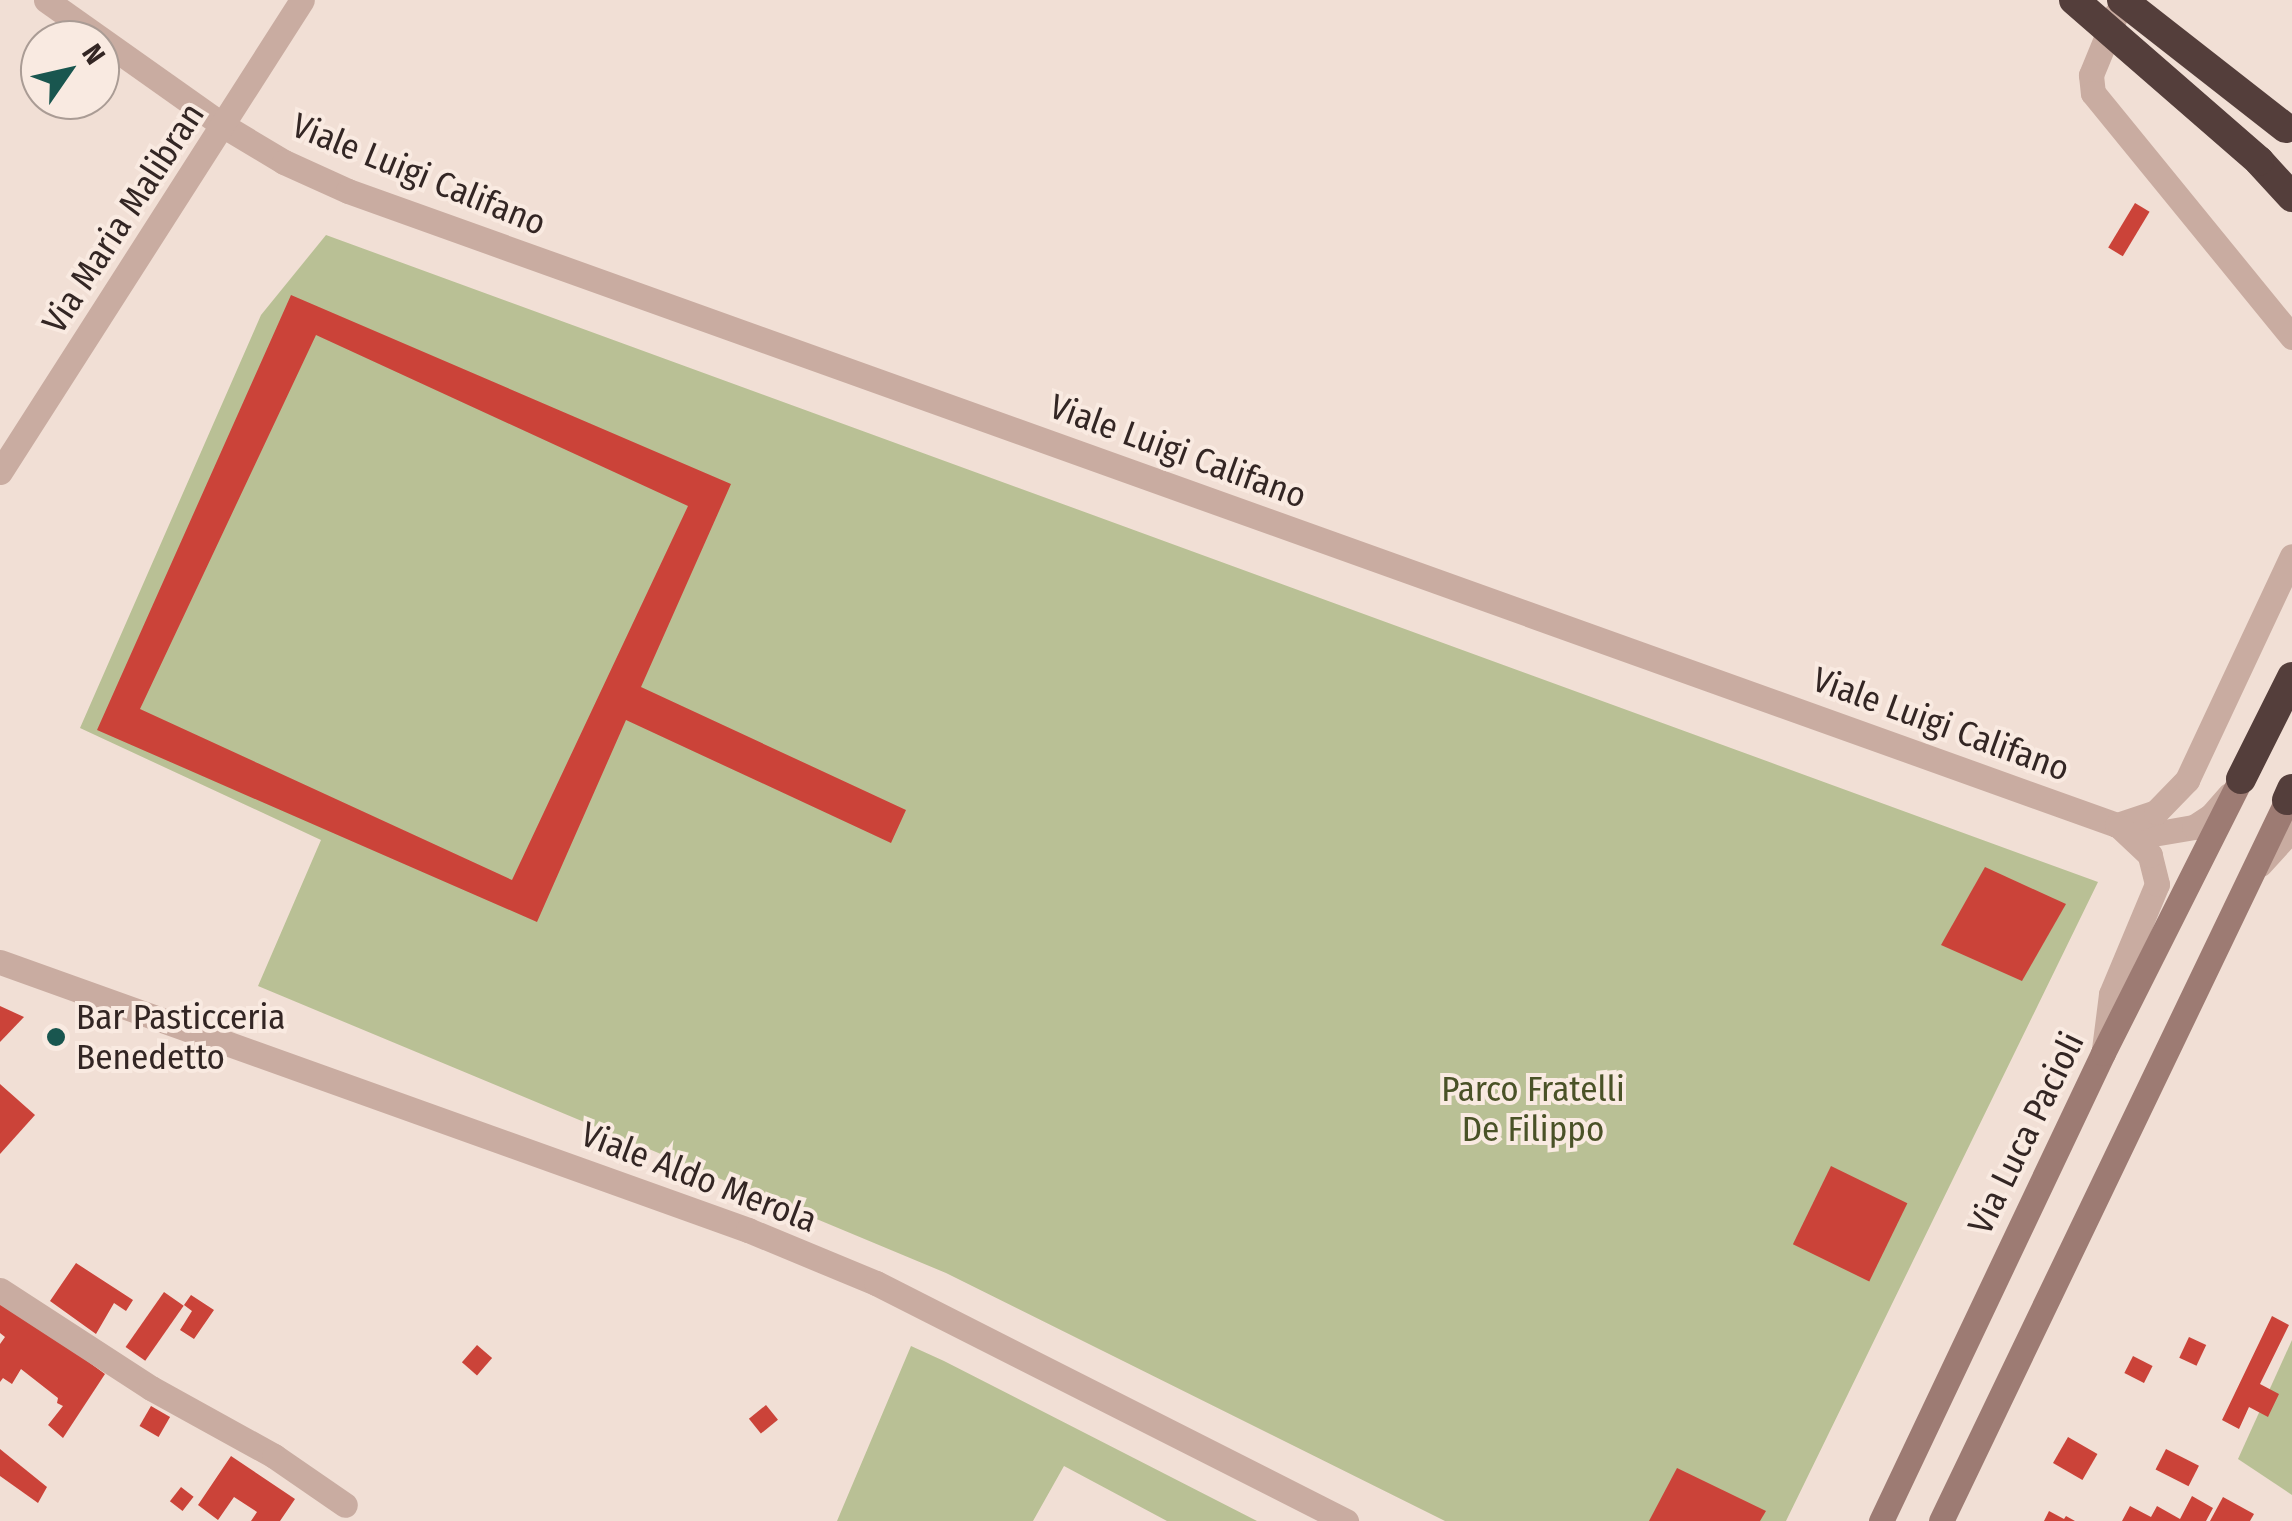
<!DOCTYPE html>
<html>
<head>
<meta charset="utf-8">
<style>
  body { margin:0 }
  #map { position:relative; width:2292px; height:1521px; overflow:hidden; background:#f1dfd5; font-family:"Fira Sans Condensed",sans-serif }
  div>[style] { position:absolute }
  .green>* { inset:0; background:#b9c095 }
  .building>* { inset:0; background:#cb4339; transform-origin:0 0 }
  .street>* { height:25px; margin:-12.5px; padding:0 12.5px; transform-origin:12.5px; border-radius:12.5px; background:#c9aca1 }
  .secondary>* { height:25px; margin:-12.5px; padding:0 12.5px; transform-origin:12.5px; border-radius:12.5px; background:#9d7b73 }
  .highway>* { height:30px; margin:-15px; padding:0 15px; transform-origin:15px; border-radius:15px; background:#543e3b }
  .highway-bridge>* { height:30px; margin:-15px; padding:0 15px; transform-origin:15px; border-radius:15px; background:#543e3b }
  .dots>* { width:28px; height:28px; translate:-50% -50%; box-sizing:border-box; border:5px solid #f9eae1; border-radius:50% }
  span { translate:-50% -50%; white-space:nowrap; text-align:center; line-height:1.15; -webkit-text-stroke:8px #f9eae1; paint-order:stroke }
  .street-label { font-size:35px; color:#332624 }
  .poi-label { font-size:35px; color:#332624 }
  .left { translate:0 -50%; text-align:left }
  .park-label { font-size:35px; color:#4a5227 }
  .north { position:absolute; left:20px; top:20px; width:100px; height:100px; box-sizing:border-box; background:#f9eae1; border:2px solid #aa9c95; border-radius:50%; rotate:56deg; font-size:28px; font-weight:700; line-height:40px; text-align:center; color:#332624 }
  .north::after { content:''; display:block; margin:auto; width:35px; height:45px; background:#19564f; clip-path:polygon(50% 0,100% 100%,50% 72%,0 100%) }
</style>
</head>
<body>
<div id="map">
  <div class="green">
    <i style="clip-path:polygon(326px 235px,2098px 882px,1786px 1521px,1445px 1521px,946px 1273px,258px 986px,321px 840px,80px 728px,261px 315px)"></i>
    <i style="clip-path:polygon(2292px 1340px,2292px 1495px,2238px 1459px)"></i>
    <i style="clip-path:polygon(911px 1346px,944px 1361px,1257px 1521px,1167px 1521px,1064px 1466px,1033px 1521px,837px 1521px)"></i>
  </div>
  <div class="building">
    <i style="left:2135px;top:203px;width:17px;height:52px;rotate:31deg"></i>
    <i style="clip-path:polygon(evenodd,291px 295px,731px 484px,641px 687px,906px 810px,891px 843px,626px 720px,537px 922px,97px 730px,291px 295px,316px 335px,688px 506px,512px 880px,140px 709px,316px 335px)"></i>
    <i style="clip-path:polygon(1985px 867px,2066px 904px,2022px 981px,1941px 945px)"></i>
    <i style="clip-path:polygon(0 1006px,24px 1017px,0 1042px)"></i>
    <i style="clip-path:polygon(0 1084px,35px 1115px,0 1154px)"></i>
    <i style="left:1831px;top:1166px;width:85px;height:87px;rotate:26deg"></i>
    <i style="clip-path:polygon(76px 1263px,133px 1300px,126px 1311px,114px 1303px,96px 1334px,50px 1301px)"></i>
    <i style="left:164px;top:1292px;width:24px;height:67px;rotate:35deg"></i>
    <i style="clip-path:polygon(191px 1295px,214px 1310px,194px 1339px,180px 1330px,192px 1311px,184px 1305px)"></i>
    <i style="clip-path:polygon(0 1297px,105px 1374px,63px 1438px,48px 1425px,63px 1406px,57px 1403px,58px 1398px,21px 1369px,12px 1384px,3px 1378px,0 1382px,0 1344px,5px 1337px,0 1333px)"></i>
    <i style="clip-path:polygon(2272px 1316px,2289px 1325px,2260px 1384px,2279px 1394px,2268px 1417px,2249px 1407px,2239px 1429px,2222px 1420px)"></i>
    <i style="left:2189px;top:1337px;width:19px;height:23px;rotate:25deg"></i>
    <i style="left:477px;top:1345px;width:20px;height:23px;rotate:41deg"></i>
    <i style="left:2133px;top:1356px;width:22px;height:19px;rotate:27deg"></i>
    <i style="left:766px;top:1405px;width:19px;height:22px;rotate:51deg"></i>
    <i style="left:151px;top:1406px;width:22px;height:23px;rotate:30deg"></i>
    <i style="left:2068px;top:1437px;width:34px;height:30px;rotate:30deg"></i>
    <i style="clip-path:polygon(0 1449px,47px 1487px,38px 1503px,0 1476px)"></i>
    <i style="left:2166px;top:1449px;width:37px;height:23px;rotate:27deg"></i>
    <i style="clip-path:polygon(231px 1456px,295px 1499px,280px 1521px,251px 1521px,257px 1512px,234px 1497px,218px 1520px,198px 1505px)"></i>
    <i style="clip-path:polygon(1677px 1468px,1766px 1511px,1760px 1521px,1649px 1521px)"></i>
    <i style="left:181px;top:1487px;width:16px;height:18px;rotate:38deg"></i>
    <i style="clip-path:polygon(2192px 1496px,2213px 1508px,2206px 1521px,2122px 1521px,2130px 1506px,2151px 1517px,2157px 1506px,2180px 1519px)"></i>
    <i style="clip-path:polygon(2223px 1497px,2254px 1514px,2250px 1521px,2210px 1521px)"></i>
    <i style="clip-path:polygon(2049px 1511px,2064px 1519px,2066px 1516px,2075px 1521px,2044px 1521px)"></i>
  </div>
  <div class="street">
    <i style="left:46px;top:0;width:218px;rotate:35.3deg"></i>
    <i style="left:224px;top:126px;width:70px;rotate:31deg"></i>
    <i style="left:284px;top:162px;width:70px;rotate:24.4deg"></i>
    <i style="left:348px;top:191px;width:1879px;rotate:19.72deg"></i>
    <i style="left:2117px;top:825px;width:37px;rotate:14deg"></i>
    <i style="left:2153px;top:834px;width:42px;rotate:-9.7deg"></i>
    <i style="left:2194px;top:827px;width:20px;rotate:-33deg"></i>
    <i style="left:2211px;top:816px;width:28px;rotate:-49deg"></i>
    <i style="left:2116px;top:14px;width:66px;rotate:112.3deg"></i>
    <i style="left:2091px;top:75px;width:18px;rotate:84deg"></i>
    <i style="left:2093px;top:93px;width:315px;rotate:50.8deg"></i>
    <i style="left:0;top:472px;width:560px;rotate:-57.39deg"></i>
    <i style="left:2117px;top:825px;width:41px;rotate:-18.4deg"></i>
    <i style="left:2156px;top:812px;width:45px;rotate:-45.9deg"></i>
    <i style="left:2187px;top:780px;width:247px;rotate:-64.9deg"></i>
    <i style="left:2260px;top:864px;width:47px;rotate:-47.6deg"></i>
    <i style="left:0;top:962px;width:795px;rotate:19.71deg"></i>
    <i style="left:748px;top:1230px;width:139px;rotate:22.5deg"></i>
    <i style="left:876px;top:1283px;width:527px;rotate:26.86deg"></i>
    <i style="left:2104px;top:1049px;width:55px;rotate:-82.7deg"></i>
    <i style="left:2111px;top:994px;width:119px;rotate:-67.3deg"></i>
    <i style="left:2157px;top:884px;width:30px;rotate:-104deg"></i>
    <i style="left:2150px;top:855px;width:40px;rotate:-137deg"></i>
    <i style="left:0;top:1290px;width:180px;rotate:33deg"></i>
    <i style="left:151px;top:1388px;width:141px;rotate:28.9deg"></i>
    <i style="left:274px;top:1456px;width:86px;rotate:34.6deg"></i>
  </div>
  <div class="secondary">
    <i style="left:1881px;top:1521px;width:518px;rotate:-64.62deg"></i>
    <i style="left:2103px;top:1053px;width:307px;rotate:-63.3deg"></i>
    <i style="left:1941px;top:1521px;width:800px;rotate:-64.36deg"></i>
  </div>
  <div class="highway">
    <i style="left:2259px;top:161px;width:49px;rotate:47.5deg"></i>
    <i style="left:2241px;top:779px;width:114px;rotate:-63.4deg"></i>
    <i style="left:2287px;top:800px;width:12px;rotate:-66deg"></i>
  </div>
  <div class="highway-bridge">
    <i style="left:2074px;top:0;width:245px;rotate:41deg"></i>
    <i style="left:2122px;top:0;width:208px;rotate:38deg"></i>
  </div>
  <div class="dots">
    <i style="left:56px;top:1037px;background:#19564f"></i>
  </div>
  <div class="street-label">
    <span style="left:419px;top:174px;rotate:22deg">Viale Luigi Califano</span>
    <span style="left:123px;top:218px;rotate:-57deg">Via Maria Malibran</span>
    <span style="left:1178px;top:451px;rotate:20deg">Viale Luigi Califano</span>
    <span style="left:1941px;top:724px;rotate:20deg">Viale Luigi Califano</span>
    <span style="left:2026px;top:1133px;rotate:-64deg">Via Luca Pacioli</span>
    <span style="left:699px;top:1177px;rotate:21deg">Viale Aldo Merola</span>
  </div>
  <div class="poi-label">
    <span class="left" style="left:76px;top:1037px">Bar Pasticceria<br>Benedetto</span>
  </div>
  <div class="park-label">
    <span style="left:1533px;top:1109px">Parco Fratelli<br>De Filippo</span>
  </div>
  <div class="north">N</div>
</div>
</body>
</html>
